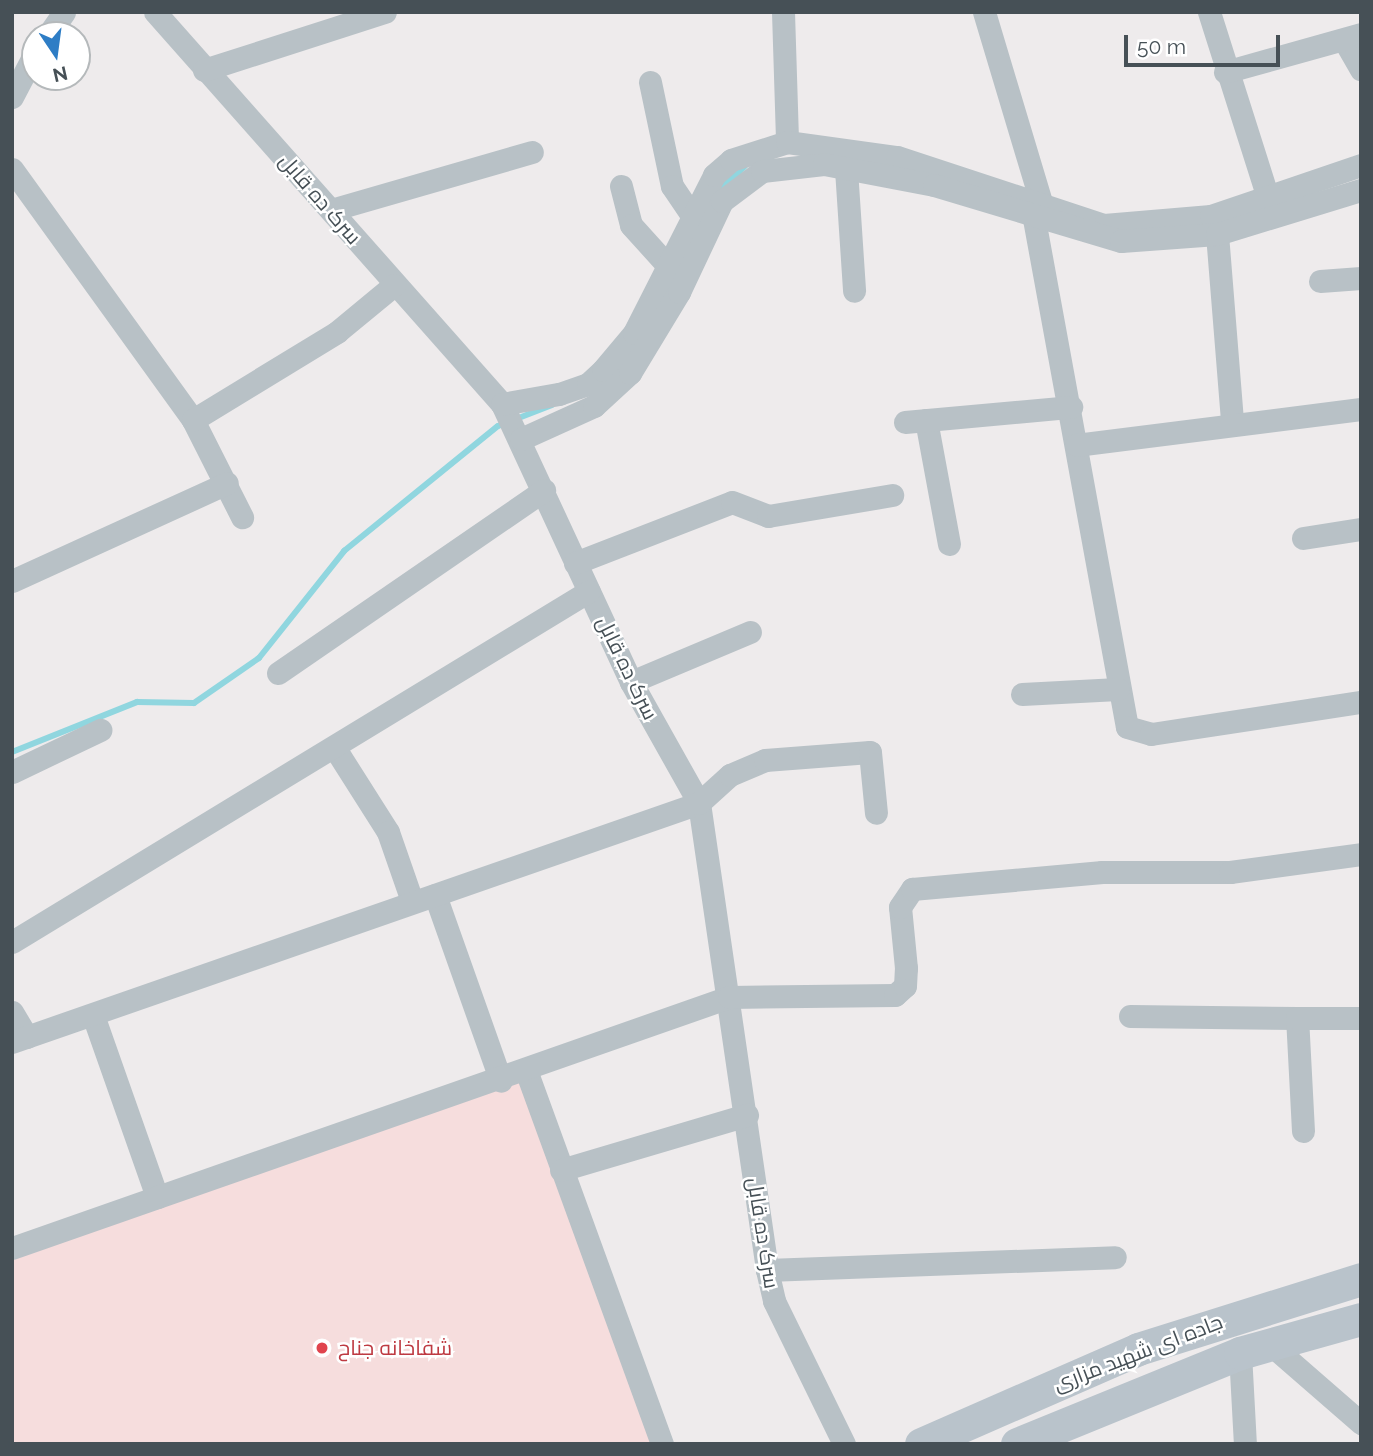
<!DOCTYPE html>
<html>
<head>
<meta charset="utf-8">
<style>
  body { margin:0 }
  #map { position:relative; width:1373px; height:1456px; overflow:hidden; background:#eeebec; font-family:Raleway,Cairo,sans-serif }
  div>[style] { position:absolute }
  .medical>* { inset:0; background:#f6dddd }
  .stream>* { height:6px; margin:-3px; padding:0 3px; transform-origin:3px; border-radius:3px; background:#90d6df }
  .street>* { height:23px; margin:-11.5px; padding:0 11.5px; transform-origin:11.5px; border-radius:11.5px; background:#b8c1c6 }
  .secondary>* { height:33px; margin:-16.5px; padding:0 16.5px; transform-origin:16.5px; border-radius:16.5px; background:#b9c3cb }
  .dots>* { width:19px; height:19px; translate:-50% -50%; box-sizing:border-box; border:4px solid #fff; border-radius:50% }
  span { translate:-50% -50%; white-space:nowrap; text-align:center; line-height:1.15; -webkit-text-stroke:5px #fff; paint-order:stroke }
  .street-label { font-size:21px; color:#465056 }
  .health-label { font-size:21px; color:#be3a42 }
  .left { translate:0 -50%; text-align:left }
  .frame { position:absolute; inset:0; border:14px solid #465056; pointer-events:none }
  .north { position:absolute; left:21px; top:21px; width:70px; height:70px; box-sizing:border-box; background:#fff; border:2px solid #b5b9bb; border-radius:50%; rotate:167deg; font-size:19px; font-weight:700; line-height:28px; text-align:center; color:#465056 }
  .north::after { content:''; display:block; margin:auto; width:24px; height:32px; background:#2e7dc5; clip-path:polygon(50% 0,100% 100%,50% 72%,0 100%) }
  .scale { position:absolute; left:1124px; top:35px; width:156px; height:32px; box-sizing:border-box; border:4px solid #465056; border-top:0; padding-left:9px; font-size:21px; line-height:24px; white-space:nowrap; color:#465056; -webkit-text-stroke:5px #fff; paint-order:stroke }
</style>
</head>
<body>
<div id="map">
  <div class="medical">
    <i style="clip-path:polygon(535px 1074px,666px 1444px,12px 1444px,12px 1252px)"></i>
  </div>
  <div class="stream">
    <i style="left:718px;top:192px;width:37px;rotate:-44deg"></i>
    <i style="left:12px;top:752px;width:135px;rotate:-21.8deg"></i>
    <i style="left:137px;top:702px;width:57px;rotate:1deg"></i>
    <i style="left:194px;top:703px;width:79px;rotate:-34.7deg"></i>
    <i style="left:259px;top:658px;width:137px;rotate:-51.5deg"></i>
    <i style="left:344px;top:551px;width:198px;rotate:-39.1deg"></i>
    <i style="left:498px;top:426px;width:58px;rotate:-21.3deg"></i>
  </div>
  <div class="street">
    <i style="left:155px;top:12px;width:524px;rotate:48.48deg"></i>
    <i style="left:502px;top:404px;width:306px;rotate:65.1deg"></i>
    <i style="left:631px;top:682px;width:139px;rotate:60.7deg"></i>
    <i style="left:699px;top:803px;width:472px;rotate:81.7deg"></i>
    <i style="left:767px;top:1270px;width:32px;rotate:77deg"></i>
    <i style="left:774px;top:1301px;width:159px;rotate:63.9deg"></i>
    <i style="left:783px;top:12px;width:130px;rotate:88.2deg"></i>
    <i style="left:984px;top:12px;width:195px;rotate:73.3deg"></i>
    <i style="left:1209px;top:12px;width:195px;rotate:72.4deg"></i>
    <i style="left:48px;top:35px;width:28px;rotate:-55deg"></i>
    <i style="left:1344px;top:40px;width:34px;rotate:60deg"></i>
    <i style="left:204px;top:70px;width:190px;rotate:-17.8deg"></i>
    <i style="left:1225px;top:72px;width:141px;rotate:-15.6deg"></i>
    <i style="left:650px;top:82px;width:106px;rotate:78.1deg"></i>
    <i style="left:672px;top:186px;width:37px;rotate:56deg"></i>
    <i style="left:12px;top:97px;width:50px;rotate:-62.4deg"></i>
    <i style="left:12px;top:169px;width:309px;rotate:54.2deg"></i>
    <i style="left:193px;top:420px;width:109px;rotate:63.2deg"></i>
    <i style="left:846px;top:169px;width:122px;rotate:86.2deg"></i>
    <i style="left:621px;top:186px;width:40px;rotate:75.6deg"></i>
    <i style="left:631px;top:225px;width:57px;rotate:47.9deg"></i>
    <i style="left:331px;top:210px;width:209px;rotate:-16.1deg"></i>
    <i style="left:1034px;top:219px;width:516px;rotate:79.63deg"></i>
    <i style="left:1127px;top:727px;width:25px;rotate:16deg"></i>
    <i style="left:1151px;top:734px;width:212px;rotate:-8.7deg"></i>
    <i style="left:1217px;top:234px;width:188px;rotate:85.4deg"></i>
    <i style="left:1320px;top:281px;width:41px;rotate:-4.2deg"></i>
    <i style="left:502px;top:404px;width:58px;rotate:-10deg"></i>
    <i style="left:559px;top:394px;width:31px;rotate:-19deg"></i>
    <i style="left:588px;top:384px;width:21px;rotate:-43deg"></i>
    <i style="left:603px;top:370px;width:48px;rotate:-50deg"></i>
    <i style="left:634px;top:333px;width:177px;rotate:-63.1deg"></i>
    <i style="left:714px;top:175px;width:23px;rotate:-41deg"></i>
    <i style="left:731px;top:160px;width:59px;rotate:-17.8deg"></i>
    <i style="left:787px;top:142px;width:111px;rotate:7.8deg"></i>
    <i style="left:897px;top:157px;width:218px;rotate:18.2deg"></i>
    <i style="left:1104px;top:225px;width:107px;rotate:-4.8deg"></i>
    <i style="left:1211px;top:216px;width:158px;rotate:-18.8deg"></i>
    <i style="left:193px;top:420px;width:169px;rotate:-31.4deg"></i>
    <i style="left:337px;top:332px;width:74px;rotate:-39.5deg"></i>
    <i style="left:926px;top:420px;width:126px;rotate:79.5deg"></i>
    <i style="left:905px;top:422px;width:167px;rotate:-5.2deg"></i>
    <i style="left:521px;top:439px;width:80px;rotate:-24.3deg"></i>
    <i style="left:594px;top:406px;width:49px;rotate:-42.5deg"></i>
    <i style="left:630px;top:373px;width:95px;rotate:-58.8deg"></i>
    <i style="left:679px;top:292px;width:101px;rotate:-64.7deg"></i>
    <i style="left:722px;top:201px;width:50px;rotate:-36.9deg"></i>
    <i style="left:762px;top:171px;width:62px;rotate:-6.4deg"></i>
    <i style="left:824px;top:164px;width:112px;rotate:10.8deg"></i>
    <i style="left:934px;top:185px;width:195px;rotate:16.7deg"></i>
    <i style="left:1121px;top:241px;width:96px;rotate:-4.2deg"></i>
    <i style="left:1217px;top:234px;width:151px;rotate:-17deg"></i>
    <i style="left:1076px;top:445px;width:287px;rotate:-7.2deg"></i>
    <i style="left:1303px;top:538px;width:59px;rotate:-8.8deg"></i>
    <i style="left:575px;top:563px;width:168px;rotate:-21.2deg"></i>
    <i style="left:732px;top:502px;width:39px;rotate:21deg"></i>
    <i style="left:768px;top:516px;width:126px;rotate:-9.6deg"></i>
    <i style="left:12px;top:581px;width:236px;rotate:-24.5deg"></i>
    <i style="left:278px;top:673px;width:323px;rotate:-34.5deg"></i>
    <i style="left:631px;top:682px;width:129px;rotate:-22.8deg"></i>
    <i style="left:1022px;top:694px;width:96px;rotate:-3deg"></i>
    <i style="left:336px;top:750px;width:97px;rotate:57.6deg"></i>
    <i style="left:388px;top:832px;width:73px;rotate:70.8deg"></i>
    <i style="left:12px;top:772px;width:98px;rotate:-25.5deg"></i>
    <i style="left:435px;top:895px;width:197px;rotate:70.5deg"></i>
    <i style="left:12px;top:942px;width:675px;rotate:-31.31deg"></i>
    <i style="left:12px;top:1012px;width:29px;rotate:59deg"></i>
    <i style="left:1130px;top:1016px;width:167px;rotate:0.7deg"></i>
    <i style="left:94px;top:1018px;width:190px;rotate:70.6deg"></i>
    <i style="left:12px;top:1042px;width:727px;rotate:-19.18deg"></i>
    <i style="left:699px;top:803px;width:42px;rotate:-42.1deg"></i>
    <i style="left:730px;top:775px;width:38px;rotate:-23deg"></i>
    <i style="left:765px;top:760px;width:105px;rotate:-4.4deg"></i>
    <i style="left:870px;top:752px;width:61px;rotate:84.4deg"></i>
    <i style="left:527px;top:1073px;width:395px;rotate:70deg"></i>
    <i style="left:1303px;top:1131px;width:113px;rotate:-93deg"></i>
    <i style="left:1297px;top:1018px;width:64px"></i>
    <i style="left:561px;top:1170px;width:194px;rotate:-16.5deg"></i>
    <i style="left:12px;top:1248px;width:760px;rotate:-19.29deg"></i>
    <i style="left:729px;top:997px;width:166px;rotate:-0.7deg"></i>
    <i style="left:895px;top:995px;width:13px;rotate:-42deg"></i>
    <i style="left:905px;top:986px;width:18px;rotate:-87deg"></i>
    <i style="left:906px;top:968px;width:61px;rotate:-95.6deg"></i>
    <i style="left:900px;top:907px;width:22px;rotate:-56deg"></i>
    <i style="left:912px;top:889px;width:191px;rotate:-5.1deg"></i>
    <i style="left:1102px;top:872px;width:128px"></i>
    <i style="left:1230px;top:872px;width:132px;rotate:-7.8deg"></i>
    <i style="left:767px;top:1270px;width:348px;rotate:-2.1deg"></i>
    <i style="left:1270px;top:1344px;width:121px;rotate:41deg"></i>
    <i style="left:1240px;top:1353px;width:91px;rotate:86.9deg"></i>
  </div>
  <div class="secondary">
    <i style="left:921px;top:1444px;width:237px;rotate:-23.6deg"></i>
    <i style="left:1138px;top:1349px;width:234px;rotate:-17.4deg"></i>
    <i style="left:1017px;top:1444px;width:241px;rotate:-22.2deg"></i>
    <i style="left:1240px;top:1353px;width:126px;rotate:-15.7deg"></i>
  </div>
  <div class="dots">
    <i style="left:322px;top:1348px;background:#e0444e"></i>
  </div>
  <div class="street-label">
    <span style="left:320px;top:199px;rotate:49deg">سرک ده قابل</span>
    <span style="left:627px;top:668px;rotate:64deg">سرک ده قابل</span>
    <span style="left:763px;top:1233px;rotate:81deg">سرک ده قابل</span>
    <span style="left:1138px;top:1353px;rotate:-21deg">جاده ای شهید مزاری</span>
  </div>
  <div class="health-label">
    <span class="left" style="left:338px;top:1348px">شفاخانه جناح</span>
  </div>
  <div class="frame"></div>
  <div class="north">N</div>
  <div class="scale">50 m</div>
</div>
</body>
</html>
